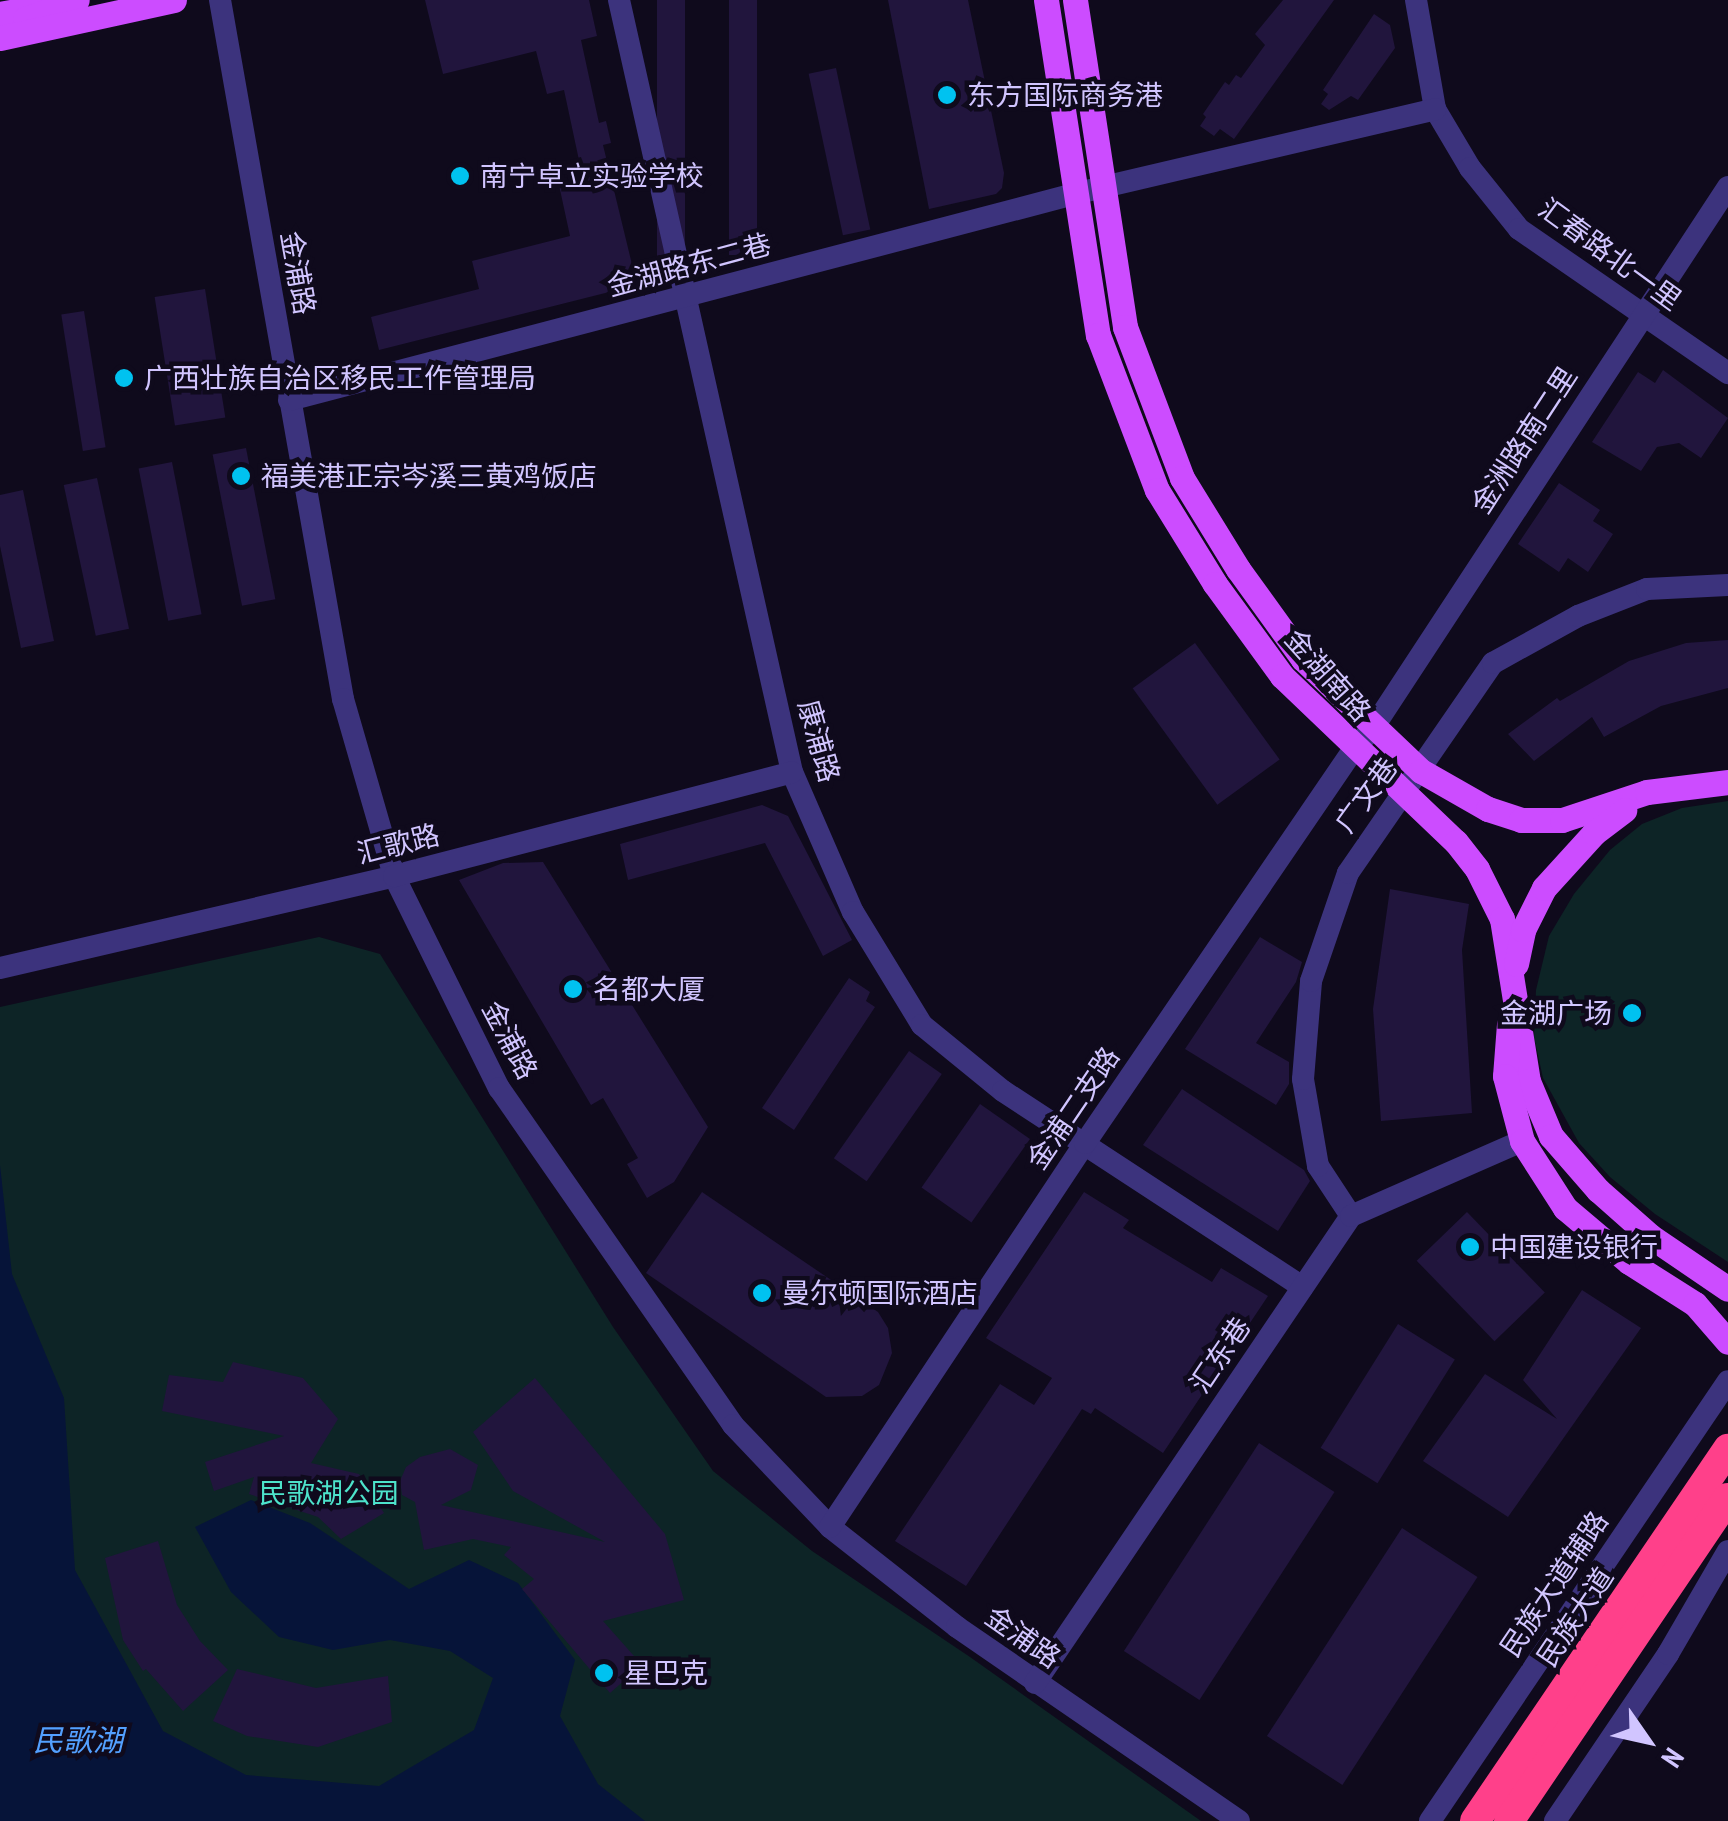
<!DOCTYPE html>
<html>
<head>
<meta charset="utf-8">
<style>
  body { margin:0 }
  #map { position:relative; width:1728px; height:1821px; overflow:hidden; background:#0f0a1c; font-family:"PT Sans Narrow","Noto Sans SC",sans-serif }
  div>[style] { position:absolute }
  .green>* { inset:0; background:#0d2426 }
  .water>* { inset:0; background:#061439 }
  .building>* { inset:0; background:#21153d; transform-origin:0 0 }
  .minor>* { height:22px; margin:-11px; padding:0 11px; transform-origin:11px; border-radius:11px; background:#3c337d }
  .major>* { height:25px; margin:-12.5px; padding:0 12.5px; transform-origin:12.5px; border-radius:12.5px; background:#cc4cff }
  .highway>* { height:30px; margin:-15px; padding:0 15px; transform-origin:15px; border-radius:15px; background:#ff408a }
  .dots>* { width:28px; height:28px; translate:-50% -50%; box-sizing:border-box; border:5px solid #0f0a1c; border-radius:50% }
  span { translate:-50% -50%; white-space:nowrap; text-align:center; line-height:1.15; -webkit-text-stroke:9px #0f0a1c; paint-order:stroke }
  .poi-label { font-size:28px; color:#d1c5ff }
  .left { translate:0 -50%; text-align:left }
  .right { translate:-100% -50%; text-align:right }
  .street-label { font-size:28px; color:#d1c5ff }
  .park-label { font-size:28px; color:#4de3cb }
  .water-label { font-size:30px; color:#53a0ff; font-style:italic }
  .north { position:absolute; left:1598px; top:1691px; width:100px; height:100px; -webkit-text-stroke:8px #0f0a1c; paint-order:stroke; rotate:124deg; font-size:28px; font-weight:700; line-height:40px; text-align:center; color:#d1c5ff }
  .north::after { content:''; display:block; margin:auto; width:35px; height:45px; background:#d1c5ff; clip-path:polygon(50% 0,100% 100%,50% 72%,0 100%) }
</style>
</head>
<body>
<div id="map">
  <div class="green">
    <i style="clip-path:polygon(1728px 801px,1728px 1262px,1655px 1214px,1610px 1177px,1579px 1143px,1543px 1078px,1534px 1037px,1536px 990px,1549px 936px,1574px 894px,1610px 850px,1642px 824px,1682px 808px)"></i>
    <i style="clip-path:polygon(319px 937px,380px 954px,613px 1327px,713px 1471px,812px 1551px,970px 1657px,1201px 1821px,0 1821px,0 1007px)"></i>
  </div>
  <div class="water">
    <i style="clip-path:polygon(0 1165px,12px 1274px,64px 1398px,75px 1570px,163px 1731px,246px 1775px,379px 1786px,474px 1730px,493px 1678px,450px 1651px,390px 1640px,333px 1650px,279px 1637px,231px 1592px,195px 1527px,251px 1500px,310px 1523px,409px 1589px,469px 1560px,518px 1583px,575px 1660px,560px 1716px,598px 1784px,645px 1821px,0 1821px)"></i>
  </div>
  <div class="building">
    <i style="clip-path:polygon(425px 0,589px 0,597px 36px,581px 40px,599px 123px,606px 121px,611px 143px,603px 145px,637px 285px,379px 350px,371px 317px,479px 289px,472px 261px,570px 236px,559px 185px,583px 179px,564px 90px,547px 94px,536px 51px,443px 74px)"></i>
    <i style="left:657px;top:0;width:28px;height:271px"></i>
    <i style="left:729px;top:0;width:28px;height:255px"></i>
    <i style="clip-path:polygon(888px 0,968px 0,1004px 173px,1002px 188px,996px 194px,929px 209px)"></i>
    <i style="clip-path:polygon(1283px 0,1334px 0,1234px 139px,1220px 129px,1214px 136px,1200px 126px,1206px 117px,1203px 114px,1225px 82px,1229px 85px,1236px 75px,1241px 78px,1265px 45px,1255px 34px)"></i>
    <i style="clip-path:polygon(1374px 14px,1390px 25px,1395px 48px,1358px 100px,1351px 96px,1329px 110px,1321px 104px,1328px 94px,1323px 90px)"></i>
    <i style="left:836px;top:68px;width:165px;height:28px;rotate:78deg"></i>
    <i style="left:205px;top:289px;width:130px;height:51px;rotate:81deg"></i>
    <i style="left:84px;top:311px;width:138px;height:23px;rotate:81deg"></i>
    <i style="clip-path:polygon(1663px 370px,1728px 418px,1701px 458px,1679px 443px,1657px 447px,1641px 471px,1592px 442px,1638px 372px,1655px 383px)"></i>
    <i style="left:246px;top:448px;width:154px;height:34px;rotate:79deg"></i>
    <i style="left:172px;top:462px;width:155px;height:34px;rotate:79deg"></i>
    <i style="left:97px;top:478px;width:154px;height:34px;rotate:78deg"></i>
    <i style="clip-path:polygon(1559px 483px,1600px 510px,1593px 521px,1613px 534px,1588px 572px,1568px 558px,1559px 572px,1518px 544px)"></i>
    <i style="clip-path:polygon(23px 490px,54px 641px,21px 648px,0 546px,0 495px)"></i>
    <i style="clip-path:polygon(1728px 640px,1728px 688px,1661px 706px,1604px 737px,1592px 717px,1534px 761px,1508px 734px,1557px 698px,1560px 701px,1629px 661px,1686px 643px)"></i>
    <i style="left:1195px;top:643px;width:144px;height:77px;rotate:54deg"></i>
    <i style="clip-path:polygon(762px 805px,788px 816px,852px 940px,823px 956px,765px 843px,628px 880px,620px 844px)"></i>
    <i style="clip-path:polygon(543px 862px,708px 1127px,674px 1182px,647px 1198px,627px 1164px,638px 1158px,603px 1098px,591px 1105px,459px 880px,503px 863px)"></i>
    <i style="clip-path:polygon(1390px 889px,1469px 904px,1462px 950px,1472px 1113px,1381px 1121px,1373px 1009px)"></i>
    <i style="clip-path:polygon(1260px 937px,1302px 962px,1296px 982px,1256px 1043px,1289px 1062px,1289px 1084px,1276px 1105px,1185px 1049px)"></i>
    <i style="clip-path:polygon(849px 978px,870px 992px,866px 1001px,875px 1007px,794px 1130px,762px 1108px)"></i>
    <i style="left:909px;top:1051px;width:40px;height:131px;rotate:35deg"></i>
    <i style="clip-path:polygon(1182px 1089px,1304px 1170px,1310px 1181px,1278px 1231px,1143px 1145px)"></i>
    <i style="left:980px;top:1104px;width:61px;height:102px;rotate:35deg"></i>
    <i style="clip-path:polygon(702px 1192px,878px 1312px,888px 1328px,892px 1353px,879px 1385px,862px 1396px,826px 1397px,646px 1273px)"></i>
    <i style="clip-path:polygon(1084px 1192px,1129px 1220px,1123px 1228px,1212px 1282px,1221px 1268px,1268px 1296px,1163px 1453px,1095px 1408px,1091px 1414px,1082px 1409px,966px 1586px,895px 1541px,1000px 1384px,1034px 1405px,1052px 1378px,986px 1338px)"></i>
    <i style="left:1467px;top:1212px;width:112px;height:70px;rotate:46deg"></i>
    <i style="clip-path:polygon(1582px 1290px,1641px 1328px,1508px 1517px,1423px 1461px,1485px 1374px,1557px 1419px,1523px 1380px)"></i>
    <i style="left:1398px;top:1324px;width:67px;height:146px;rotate:32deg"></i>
    <i style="clip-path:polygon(233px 1362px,303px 1378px,338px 1419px,311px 1463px,359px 1474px,384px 1513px,341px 1539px,318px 1517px,249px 1494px,254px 1477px,214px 1491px,205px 1462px,284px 1436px,162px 1411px,169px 1375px,223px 1382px)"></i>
    <i style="clip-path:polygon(535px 1378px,665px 1534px,684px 1600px,603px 1621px,642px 1665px,610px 1693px,522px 1589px,534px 1579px,504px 1555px,511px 1547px,473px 1539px,424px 1550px,415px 1502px,402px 1495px,400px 1481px,406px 1467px,420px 1457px,450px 1449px,478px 1465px,471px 1490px,441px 1505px,605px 1542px,513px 1491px,473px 1432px)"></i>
    <i style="left:1259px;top:1443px;width:90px;height:248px;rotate:33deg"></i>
    <i style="left:1402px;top:1528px;width:90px;height:248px;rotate:33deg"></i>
    <i style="clip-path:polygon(158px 1541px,177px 1605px,200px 1641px,228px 1670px,183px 1711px,146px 1669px,143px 1671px,123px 1640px,105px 1558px)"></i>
    <i style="clip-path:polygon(237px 1669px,316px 1688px,388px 1676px,392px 1722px,318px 1747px,247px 1736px,213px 1721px)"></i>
  </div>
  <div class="minor">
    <i style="left:220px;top:0;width:710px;rotate:80.02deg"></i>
    <i style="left:343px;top:699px;width:184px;rotate:73.9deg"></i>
    <i style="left:394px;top:876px;width:237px;rotate:63.7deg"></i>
    <i style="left:499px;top:1088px;width:410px;rotate:55.2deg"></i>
    <i style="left:733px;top:1425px;width:141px;rotate:46.4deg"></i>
    <i style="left:830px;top:1527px;width:162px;rotate:38.2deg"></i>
    <i style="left:957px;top:1627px;width:342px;rotate:34.5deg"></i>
    <i style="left:619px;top:0;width:791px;rotate:77.37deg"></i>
    <i style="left:792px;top:772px;width:153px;rotate:66.5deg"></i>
    <i style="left:853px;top:912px;width:132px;rotate:58.6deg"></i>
    <i style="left:922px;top:1025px;width:104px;rotate:39.2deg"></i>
    <i style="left:1003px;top:1091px;width:358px;rotate:33.2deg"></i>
    <i style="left:1416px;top:0;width:111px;rotate:80.1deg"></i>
    <i style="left:1435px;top:109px;width:69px;rotate:59.3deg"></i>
    <i style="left:1470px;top:168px;width:78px;rotate:51.2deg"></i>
    <i style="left:1519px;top:229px;width:254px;rotate:34.6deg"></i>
    <i style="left:289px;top:400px;width:816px;rotate:-14.7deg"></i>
    <i style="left:1078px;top:193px;width:367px;rotate:-13.2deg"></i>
    <i style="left:0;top:968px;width:405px;rotate:-13.1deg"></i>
    <i style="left:394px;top:876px;width:411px;rotate:-14.6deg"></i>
    <i style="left:1351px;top:1216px;width:60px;rotate:-123.4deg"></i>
    <i style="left:1318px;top:1166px;width:88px;rotate:-99.8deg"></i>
    <i style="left:1303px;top:1079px;width:98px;rotate:-85.3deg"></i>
    <i style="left:1311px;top:981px;width:114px;rotate:-71.1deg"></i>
    <i style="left:1348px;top:873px;width:255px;rotate:-55.4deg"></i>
    <i style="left:1493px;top:663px;width:97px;rotate:-28.9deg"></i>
    <i style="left:1578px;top:616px;width:74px;rotate:-21.4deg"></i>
    <i style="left:1647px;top:589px;width:81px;rotate:-2.8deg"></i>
    <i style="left:830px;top:1527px;width:461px;rotate:-56.4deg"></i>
    <i style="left:1085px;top:1143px;width:478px;rotate:-55.7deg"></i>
    <i style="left:1354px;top:748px;width:28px;rotate:-46deg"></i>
    <i style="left:1373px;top:728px;width:647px;rotate:-56.73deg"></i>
    <i style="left:1035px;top:1683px;width:564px;rotate:-55.92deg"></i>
    <i style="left:1351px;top:1216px;width:187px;rotate:-23.7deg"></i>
    <i style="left:1430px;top:1821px;width:531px;rotate:-55.89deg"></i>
    <i style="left:1555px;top:1821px;width:202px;rotate:-55.9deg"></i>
    <i style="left:1668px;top:1654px;width:119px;rotate:-59.8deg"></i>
  </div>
  <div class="major">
    <i style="left:1046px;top:0;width:339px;rotate:81.2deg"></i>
    <i style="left:1098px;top:335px;width:166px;rotate:69.2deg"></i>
    <i style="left:1157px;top:490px;width:110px;rotate:58.3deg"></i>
    <i style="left:1215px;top:584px;width:114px;rotate:53.9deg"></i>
    <i style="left:1282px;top:676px;width:240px;rotate:43.7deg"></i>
    <i style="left:1456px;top:842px;width:34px;rotate:52deg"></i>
    <i style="left:1477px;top:869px;width:56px;rotate:63.4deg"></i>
    <i style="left:1502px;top:919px;width:164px;rotate:80.9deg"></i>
    <i style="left:1528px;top:1081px;width:60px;rotate:67.3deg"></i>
    <i style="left:1551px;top:1136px;width:72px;rotate:49deg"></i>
    <i style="left:1598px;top:1190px;width:69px;rotate:41.5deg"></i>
    <i style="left:1650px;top:1236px;width:94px;rotate:34.2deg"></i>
    <i style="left:1075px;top:0;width:331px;rotate:81.3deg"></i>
    <i style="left:1125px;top:327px;width:161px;rotate:69.3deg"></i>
    <i style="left:1182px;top:478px;width:107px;rotate:58.4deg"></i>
    <i style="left:1238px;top:569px;width:111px;rotate:54.2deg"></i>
    <i style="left:1303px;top:659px;width:163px;rotate:43.5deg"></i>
    <i style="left:1421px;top:771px;width:77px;rotate:29.6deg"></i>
    <i style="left:1488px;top:809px;width:35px;rotate:18deg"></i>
    <i style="left:1521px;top:820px;width:41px"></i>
    <i style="left:1562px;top:820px;width:89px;rotate:-18.2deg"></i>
    <i style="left:1647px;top:792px;width:82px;rotate:-7deg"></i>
    <i style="left:0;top:14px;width:43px;rotate:-10.8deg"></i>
    <i style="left:25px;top:19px;width:55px;rotate:-20.1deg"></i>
    <i style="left:0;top:38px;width:178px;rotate:-12.3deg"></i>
    <i style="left:1516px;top:964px;width:35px;rotate:-78deg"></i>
    <i style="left:1523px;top:930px;width:47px;rotate:-63.4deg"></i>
    <i style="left:1544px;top:888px;width:74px;rotate:-47.7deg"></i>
    <i style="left:1594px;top:833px;width:38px;rotate:-37deg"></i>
    <i style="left:1509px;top:1024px;width:52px;rotate:94.4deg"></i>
    <i style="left:1505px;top:1076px;width:67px;rotate:75.3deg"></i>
    <i style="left:1522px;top:1141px;width:80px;rotate:57.3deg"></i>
    <i style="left:1565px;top:1208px;width:84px;rotate:40.2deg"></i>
    <i style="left:1629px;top:1262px;width:78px;rotate:32.5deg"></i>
    <i style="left:1695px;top:1304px;width:50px;rotate:49deg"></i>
  </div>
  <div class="highway">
    <i style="left:1475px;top:1821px;width:450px;rotate:-55.8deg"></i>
    <i style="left:1509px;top:1821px;width:390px;rotate:-55.9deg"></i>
  </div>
  <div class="dots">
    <i style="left:947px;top:95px;background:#00c2f0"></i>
    <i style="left:460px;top:176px;background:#00c2f0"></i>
    <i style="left:124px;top:378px;background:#00c2f0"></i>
    <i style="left:241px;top:476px;background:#00c2f0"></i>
    <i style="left:573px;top:989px;background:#00c2f0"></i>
    <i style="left:1632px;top:1013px;background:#00c2f0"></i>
    <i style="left:1470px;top:1247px;background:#00c2f0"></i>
    <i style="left:762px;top:1293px;background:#00c2f0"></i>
    <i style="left:604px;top:1673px;background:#00c2f0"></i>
  </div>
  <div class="poi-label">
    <span class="left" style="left:967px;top:95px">东方国际商务港</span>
    <span class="left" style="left:480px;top:176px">南宁卓立实验学校</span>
    <span class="left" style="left:144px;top:378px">广西壮族自治区移民工作管理局</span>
    <span class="left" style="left:261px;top:476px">福美港正宗岑溪三黄鸡饭店</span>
    <span class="left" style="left:593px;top:989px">名都大厦</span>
    <span class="right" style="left:1612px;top:1013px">金湖广场</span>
    <span class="left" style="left:1490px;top:1247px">中国建设银行</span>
    <span class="left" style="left:782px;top:1293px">曼尔顿国际酒店</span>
    <span class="left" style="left:624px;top:1673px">星巴克</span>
  </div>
  <div class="street-label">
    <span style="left:1610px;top:254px;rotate:36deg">汇春路北一里</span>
    <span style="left:689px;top:265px;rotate:-15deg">金湖路东二巷</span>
    <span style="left:298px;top:273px;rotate:80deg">金浦路</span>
    <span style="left:1524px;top:440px;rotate:-57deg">金洲路南二里</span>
    <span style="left:1328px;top:675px;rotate:48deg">金湖南路</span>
    <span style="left:819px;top:741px;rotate:74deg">康浦路</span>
    <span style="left:1366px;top:795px;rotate:-54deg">广文巷</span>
    <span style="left:398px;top:844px;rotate:-14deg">汇歌路</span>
    <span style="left:510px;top:1040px;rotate:62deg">金浦路</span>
    <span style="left:1073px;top:1108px;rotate:-56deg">金浦二支路</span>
    <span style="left:1220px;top:1355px;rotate:-56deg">汇东巷</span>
    <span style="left:1554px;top:1584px;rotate:-56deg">民族大道辅路</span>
    <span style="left:1575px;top:1617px;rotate:-56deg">民族大道</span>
    <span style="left:1023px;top:1637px;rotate:35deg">金浦路</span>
  </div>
  <div class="park-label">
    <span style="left:329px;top:1493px">民歌湖公园</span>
  </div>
  <div class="water-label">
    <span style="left:78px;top:1740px">民歌湖</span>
  </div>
  <div class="north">N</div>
</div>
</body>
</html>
